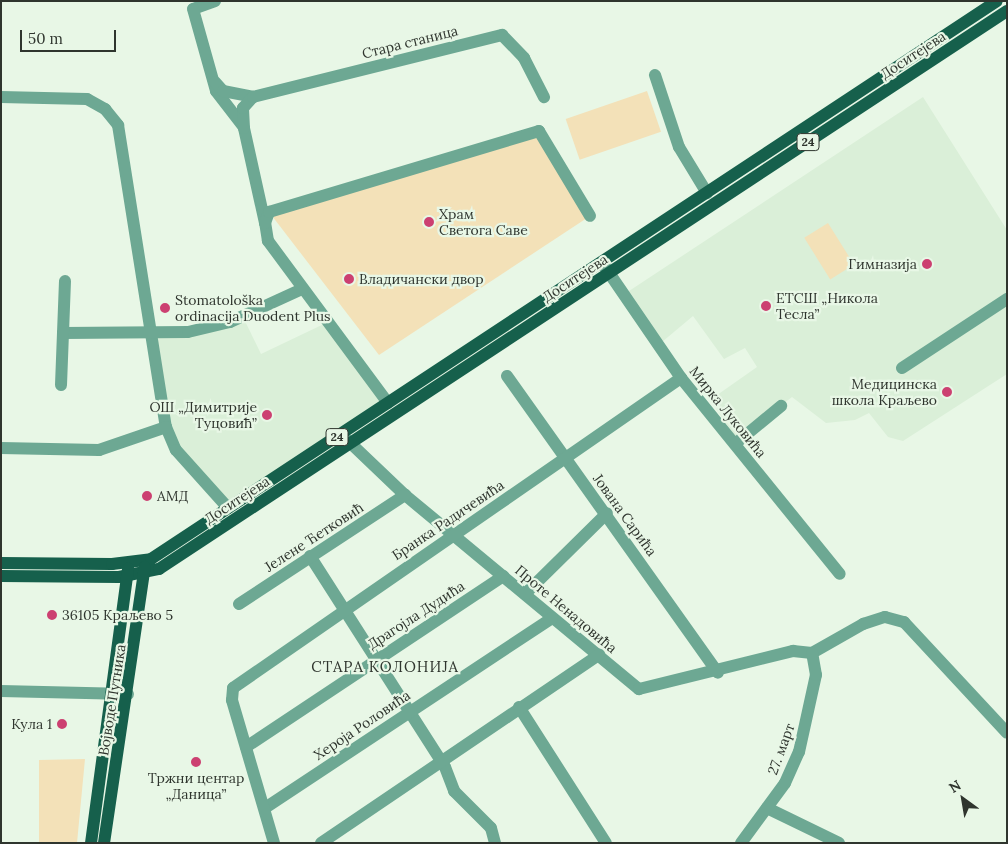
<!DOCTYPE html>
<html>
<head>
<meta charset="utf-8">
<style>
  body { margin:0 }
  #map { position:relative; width:1008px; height:844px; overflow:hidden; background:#e8f7e6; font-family:Lora,serif }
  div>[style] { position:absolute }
  .built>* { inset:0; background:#daefd8 }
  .green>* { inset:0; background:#f3e1b8; transform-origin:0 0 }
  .minor>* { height:12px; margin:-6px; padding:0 6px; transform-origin:6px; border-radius:6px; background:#6da893 }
  .major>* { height:12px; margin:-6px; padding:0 6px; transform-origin:6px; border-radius:6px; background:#16604c }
  .dots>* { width:14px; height:14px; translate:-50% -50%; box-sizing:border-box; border:2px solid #e8f7e6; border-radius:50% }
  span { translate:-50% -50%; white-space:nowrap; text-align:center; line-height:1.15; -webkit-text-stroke:4.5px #e8f7e6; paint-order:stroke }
  .shield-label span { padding:1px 4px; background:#e8f7e6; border:1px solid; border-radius:4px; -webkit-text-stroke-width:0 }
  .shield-label { font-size:12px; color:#2f352e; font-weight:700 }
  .street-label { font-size:14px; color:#2f352e }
  .poi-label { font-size:14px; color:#2f352e }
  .left { translate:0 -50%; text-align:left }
  .right { translate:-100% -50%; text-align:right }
  .neighbourhood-label { font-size:15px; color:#2f352e; letter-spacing:1px }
  .frame { position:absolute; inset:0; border:2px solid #2f352e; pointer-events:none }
  .north { position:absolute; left:938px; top:774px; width:50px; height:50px; -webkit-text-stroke:4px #e8f7e6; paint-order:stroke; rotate:328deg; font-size:14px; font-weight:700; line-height:20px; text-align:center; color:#2f352e }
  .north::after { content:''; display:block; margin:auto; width:18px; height:22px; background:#2f352e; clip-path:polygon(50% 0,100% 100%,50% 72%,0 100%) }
  .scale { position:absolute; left:20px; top:30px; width:96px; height:22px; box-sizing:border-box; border:2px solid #2f352e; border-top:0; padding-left:6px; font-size:15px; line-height:18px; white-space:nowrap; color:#2f352e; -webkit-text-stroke:4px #e8f7e6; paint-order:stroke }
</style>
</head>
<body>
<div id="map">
  <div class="built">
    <i style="clip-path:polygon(923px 97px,1007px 230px,1007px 374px,903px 441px,888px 437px,869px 413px,855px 420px,826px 423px,792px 397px,737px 439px,710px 400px,757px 367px,745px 348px,724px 359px,693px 316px,662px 342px,626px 293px)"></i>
    <i style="clip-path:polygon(243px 317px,261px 354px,326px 323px,388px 403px,228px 508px,176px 450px,151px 335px)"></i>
  </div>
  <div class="green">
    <i style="left:647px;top:91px;width:43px;height:86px;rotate:71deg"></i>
    <i style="clip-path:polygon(539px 131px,590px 216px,379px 355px,269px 212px)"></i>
    <i style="left:828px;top:223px;width:49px;height:28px;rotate:58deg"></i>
    <i style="clip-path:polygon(85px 759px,77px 843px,39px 843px,39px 760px)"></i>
  </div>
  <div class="minor">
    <i style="left:215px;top:1px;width:23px;rotate:160deg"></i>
    <i style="left:193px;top:9px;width:85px;rotate:74.3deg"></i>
    <i style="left:216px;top:91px;width:44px;rotate:52.4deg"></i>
    <i style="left:655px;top:75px;width:76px;rotate:71.6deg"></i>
    <i style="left:679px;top:147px;width:54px;rotate:58.7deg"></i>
    <i style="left:215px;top:82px;width:12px;rotate:48deg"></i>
    <i style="left:223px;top:91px;width:31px;rotate:11deg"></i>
    <i style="left:1px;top:97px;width:86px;rotate:1.3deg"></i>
    <i style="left:87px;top:99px;width:21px;rotate:29deg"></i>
    <i style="left:105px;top:109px;width:21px;rotate:51deg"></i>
    <i style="left:118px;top:125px;width:306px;rotate:81deg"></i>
    <i style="left:166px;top:427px;width:25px;rotate:67deg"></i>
    <i style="left:176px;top:450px;width:78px;rotate:48.1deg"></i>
    <i style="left:265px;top:223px;width:97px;rotate:-102.5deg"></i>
    <i style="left:244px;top:128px;width:20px;rotate:-93deg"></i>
    <i style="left:243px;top:108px;width:15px;rotate:-48deg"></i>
    <i style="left:253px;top:97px;width:257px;rotate:-14deg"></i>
    <i style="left:502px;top:35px;width:32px;rotate:46deg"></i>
    <i style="left:524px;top:58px;width:44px;rotate:62.9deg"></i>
    <i style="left:603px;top:264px;width:138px;rotate:55.6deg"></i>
    <i style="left:681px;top:378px;width:252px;rotate:51deg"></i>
    <i style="left:63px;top:333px;width:125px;rotate:-0.5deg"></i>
    <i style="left:188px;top:332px;width:43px;rotate:-13.4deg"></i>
    <i style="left:230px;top:322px;width:79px;rotate:-24.6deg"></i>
    <i style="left:902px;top:368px;width:126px;rotate:-33.3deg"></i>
    <i style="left:507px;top:376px;width:364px;rotate:54.6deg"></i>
    <i style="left:61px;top:385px;width:104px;rotate:-87.8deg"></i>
    <i style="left:388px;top:403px;width:202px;rotate:-126.5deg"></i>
    <i style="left:268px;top:241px;width:18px;rotate:-99deg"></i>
    <i style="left:265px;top:223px;width:12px;rotate:-70deg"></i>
    <i style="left:269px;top:212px;width:282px;rotate:-16.7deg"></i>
    <i style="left:539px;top:131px;width:99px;rotate:59deg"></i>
    <i style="left:343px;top:436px;width:86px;rotate:43.6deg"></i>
    <i style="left:405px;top:495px;width:304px;rotate:39.7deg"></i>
    <i style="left:639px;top:689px;width:159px;rotate:-13.9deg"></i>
    <i style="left:793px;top:651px;width:19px;rotate:6deg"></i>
    <i style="left:735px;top:444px;width:60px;rotate:-39.6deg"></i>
    <i style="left:1px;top:448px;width:98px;rotate:1.2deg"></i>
    <i style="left:99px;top:450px;width:71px;rotate:-18.9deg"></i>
    <i style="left:310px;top:556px;width:250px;rotate:57.4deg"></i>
    <i style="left:445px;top:767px;width:26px;rotate:69deg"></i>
    <i style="left:454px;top:791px;width:52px;rotate:45deg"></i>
    <i style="left:491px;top:828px;width:16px;rotate:75deg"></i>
    <i style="left:525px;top:594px;width:115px;rotate:-44.6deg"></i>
    <i style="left:239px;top:604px;width:199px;rotate:-33.3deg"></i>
    <i style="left:812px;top:653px;width:59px;rotate:-29.6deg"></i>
    <i style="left:863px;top:624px;width:23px;rotate:-18deg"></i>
    <i style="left:885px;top:617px;width:20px;rotate:15deg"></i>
    <i style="left:904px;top:622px;width:151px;rotate:47.1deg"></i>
    <i style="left:1px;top:691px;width:127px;rotate:1.4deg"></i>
    <i style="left:519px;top:707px;width:161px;rotate:57.4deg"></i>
    <i style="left:246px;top:747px;width:309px;rotate:-33.6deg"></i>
    <i style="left:265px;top:808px;width:344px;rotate:-33.5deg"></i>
    <i style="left:767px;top:808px;width:80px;rotate:25.9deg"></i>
    <i style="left:274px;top:843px;width:149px;rotate:-106.4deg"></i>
    <i style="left:232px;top:700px;width:12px;rotate:-85deg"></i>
    <i style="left:233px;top:688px;width:545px;rotate:-34.68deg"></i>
    <i style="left:321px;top:843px;width:336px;rotate:-34.1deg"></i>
    <i style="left:741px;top:843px;width:74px;rotate:-53.7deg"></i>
    <i style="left:785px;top:783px;width:34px;rotate:-66deg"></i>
    <i style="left:799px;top:752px;width:79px;rotate:-77.6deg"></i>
    <i style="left:816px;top:675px;width:22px;rotate:-100deg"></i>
  </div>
  <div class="major">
    <i style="left:1px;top:563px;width:111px;rotate:0.5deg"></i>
    <i style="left:112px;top:564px;width:39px;rotate:-7deg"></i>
    <i style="left:151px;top:559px;width:1013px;rotate:-33.41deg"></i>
    <i style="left:1px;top:576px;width:118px;rotate:0.5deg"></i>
    <i style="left:119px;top:577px;width:41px;rotate:-11.3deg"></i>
    <i style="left:159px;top:569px;width:1015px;rotate:-33.35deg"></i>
    <i style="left:91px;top:843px;width:277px;rotate:-82.3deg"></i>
    <i style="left:104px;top:843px;width:279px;rotate:-81.6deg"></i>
  </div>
  <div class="dots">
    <i style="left:429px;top:222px;background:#cc4071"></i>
    <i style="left:927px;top:264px;background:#cc4071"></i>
    <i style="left:349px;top:279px;background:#cc4071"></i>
    <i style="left:766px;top:306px;background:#cc4071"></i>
    <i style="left:165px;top:308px;background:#cc4071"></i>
    <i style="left:947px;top:392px;background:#cc4071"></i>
    <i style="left:267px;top:415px;background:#cc4071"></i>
    <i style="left:147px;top:496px;background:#cc4071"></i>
    <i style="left:52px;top:615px;background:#cc4071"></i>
    <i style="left:62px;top:724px;background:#cc4071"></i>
    <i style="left:196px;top:762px;background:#cc4071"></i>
  </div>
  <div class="shield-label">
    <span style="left:808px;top:142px">24</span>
    <span style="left:337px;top:437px">24</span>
  </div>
  <div class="street-label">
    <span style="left:410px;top:42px;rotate:-14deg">Стара станица</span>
    <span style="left:913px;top:55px;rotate:-33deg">Доситејева</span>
    <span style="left:575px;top:278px;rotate:-33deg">Доситејева</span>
    <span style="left:728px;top:412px;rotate:51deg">Мирка Луковића</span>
    <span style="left:237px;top:500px;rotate:-33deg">Доситејева</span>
    <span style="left:625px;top:515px;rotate:54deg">Јована Сарића</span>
    <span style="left:448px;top:520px;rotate:-34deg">Бранка Радичевића</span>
    <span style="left:314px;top:537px;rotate:-33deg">Јелене Ћетковић</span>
    <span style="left:566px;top:609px;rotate:40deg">Проте Ненадовића</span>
    <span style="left:416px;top:615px;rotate:-33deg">Драгојла Дудића</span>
    <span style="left:112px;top:700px;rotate:-81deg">Војводе Путника</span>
    <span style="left:362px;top:725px;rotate:-34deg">Хероја Роловића</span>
    <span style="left:781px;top:749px;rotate:-70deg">27. март</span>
  </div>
  <div class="poi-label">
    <span class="left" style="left:439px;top:222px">Храм<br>Светога Саве</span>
    <span class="right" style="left:917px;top:264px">Гимназија</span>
    <span class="left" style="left:359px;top:279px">Владичански двор</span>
    <span class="left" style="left:776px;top:306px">ЕТСШ „Никола<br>Тесла”</span>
    <span class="left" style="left:175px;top:308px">Stomatološka<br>ordinacija Duodent Plus</span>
    <span class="right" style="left:937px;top:392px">Медицинска<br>школа Краљево</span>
    <span class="right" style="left:257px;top:415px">ОШ „Димитрије<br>Туцовић”</span>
    <span class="left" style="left:157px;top:496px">АМД</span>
    <span class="left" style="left:62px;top:615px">36105 Краљево 5</span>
    <span class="right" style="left:52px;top:724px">Кула 1</span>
    <span style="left:196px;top:786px">Тржни центар<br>„Даница”</span>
  </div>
  <div class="neighbourhood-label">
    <span style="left:385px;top:667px">СТАРА КОЛОНИЈА</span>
  </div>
  <div class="frame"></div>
  <div class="north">N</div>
  <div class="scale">50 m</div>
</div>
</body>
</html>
